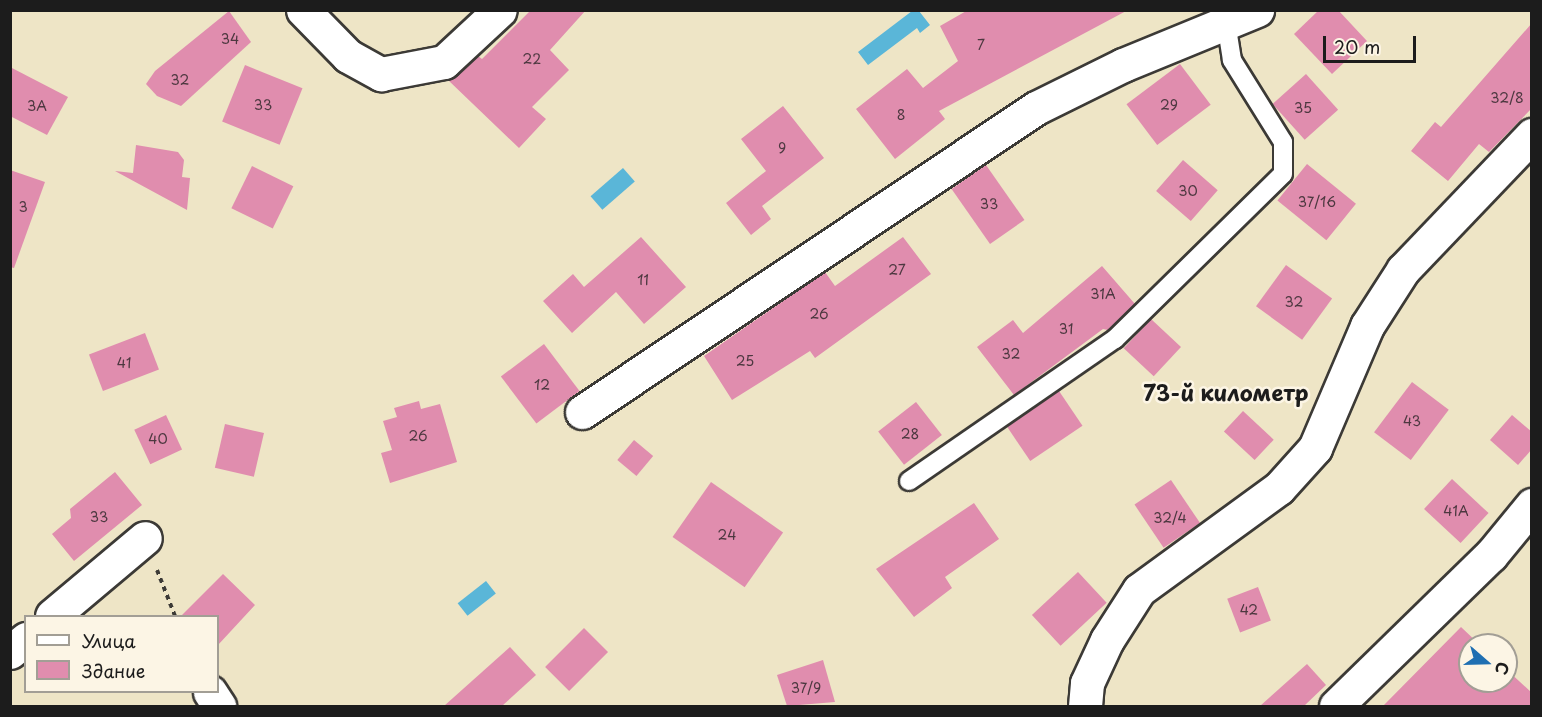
<!DOCTYPE html>
<html>
<head>
<meta charset="utf-8">
<style>
  body { margin:0 }
  #map { position:relative; width:1542px; height:717px; overflow:hidden; background:#eee5c6; font-family:"Playpen Sans",sans-serif }
  div>[style] { position:absolute }
  .water>* { inset:0; background:#5ab6d8; transform-origin:0 0 }
  .building>* { inset:0; background:#e08dae; transform-origin:0 0 }
  .path>* { height:4px; margin-top:-2px; transform-origin:0; background:repeating-linear-gradient(90deg,#3c3a36 0 4.5px,transparent 0 9px) }
  .roads { filter:drop-shadow(2px 0 #3c3a36) drop-shadow(-2px 0 #3c3a36) drop-shadow(0 2px #3c3a36) drop-shadow(0 -2px #3c3a36) }
  .service>* { height:18px; margin:-9px; padding:0 9px; transform-origin:9px; border-radius:9px; background:#fff }
  .minor>* { height:33px; margin:-16.5px; padding:0 16.5px; transform-origin:16.5px; border-radius:16.5px; background:#fff }
  .tertiary>* { height:33px; margin:-16.5px; padding:0 16.5px; transform-origin:16.5px; border-radius:16.5px; background:#fff }
  span { translate:-50% -50%; white-space:nowrap; text-align:center; line-height:1.15; -webkit-text-stroke:5px #fcf5e5; paint-order:stroke }
  .number-label { font-size:14px; color:#4d3840 }
  .number-label span { -webkit-text-stroke-width:0 }
  .district-label { font-size:22px; color:#1c1c1c; font-weight:700 }
  .frame { position:absolute; inset:0; border:12px solid #1c1c1c; pointer-events:none }
  .legend { position:absolute; left:24px; top:615px; width:195px; height:78px; box-sizing:border-box; background:#fcf5e5; border:2px solid #a29e95; margin:0; padding:8px 10px; list-style:none; font-size:18px; color:#1c1c1c }
  .legend li { display:flex; align-items:center; gap:12px; height:30px }
  .legend b { width:30px; border:2px solid #a29e95 }
  .north { position:absolute; left:1458px; top:633px; width:60px; height:60px; box-sizing:border-box; background:#fcf5e5; border:2px solid #a29e95; border-radius:50%; rotate:110deg; font-size:16px; font-weight:700; line-height:24px; text-align:center; color:#1c1c1c }
  .north::after { content:''; display:block; margin:auto; width:21px; height:27px; background:#1f6fb2; clip-path:polygon(50% 0,100% 100%,50% 72%,0 100%) }
  .scale { position:absolute; left:1323px; top:36px; width:93px; height:27px; box-sizing:border-box; border:3px solid #1c1c1c; border-top:0; padding-left:8px; font-size:18px; line-height:21px; white-space:nowrap; color:#1c1c1c; -webkit-text-stroke:4px #fcf5e5; paint-order:stroke }
</style>
</head>
<body>
<div id="map">
  <div class="water">
    <i style="clip-path:polygon(912px 11px,919px 11px,930px 25px,920px 33px,917px 28px,868px 65px,858px 52px)"></i>
    <i style="left:623px;top:168px;width:18px;height:43px;rotate:49deg"></i>
    <i style="left:486px;top:581px;width:16px;height:36px;rotate:52deg"></i>
  </div>
  <div class="building">
    <i style="clip-path:polygon(531px 10px,586px 10px,550px 50px,569px 70px,532px 107px,546px 119px,519px 148px,448px 80px,478px 56px,482px 59px)"></i>
    <i style="clip-path:polygon(968px 10px,1128px 10px,939px 111px,945px 119px,895px 159px,856px 109px,907px 69px,923px 88px,958px 61px,940px 26px)"></i>
    <i style="clip-path:polygon(1319px 10px,1338px 10px,1367px 41px,1332px 74px,1294px 34px)"></i>
    <i style="clip-path:polygon(229px 11px,251px 42px,181px 106px,157px 96px,146px 84px,155px 71px)"></i>
    <i style="clip-path:polygon(1532px 23px,1532px 108px,1489px 152px,1479px 144px,1448px 181px,1411px 151px,1435px 122px,1441px 127px)"></i>
    <i style="left:1180px;top:64px;width:51px;height:67px;rotate:53deg"></i>
    <i style="left:245px;top:65px;width:62px;height:61px;rotate:22deg"></i>
    <i style="clip-path:polygon(10px 67px,68px 97px,47px 135px,10px 116px)"></i>
    <i style="left:1306px;top:74px;width:48px;height:45px;rotate:48deg"></i>
    <i style="clip-path:polygon(783px 106px,824px 158px,762px 206px,771px 219px,751px 235px,726px 203px,766px 171px,741px 139px)"></i>
    <i style="clip-path:polygon(136px 145px,178px 152px,184px 160px,182px 177px,190px 178px,187px 210px,115px 171px,133px 173px)"></i>
    <i style="left:1183px;top:160px;width:46px;height:41px;rotate:41deg"></i>
    <i style="left:1307px;top:164px;width:63px;height:47px;rotate:39deg"></i>
    <i style="left:986px;top:165px;width:67px;height:42px;rotate:55deg"></i>
    <i style="left:252px;top:166px;width:46px;height:47px;rotate:26deg"></i>
    <i style="clip-path:polygon(10px 170px,45px 182px,14px 268px,10px 267px)"></i>
    <i style="clip-path:polygon(641px 237px,686px 287px,644px 324px,616px 292px,572px 333px,543px 301px,573px 274px,584px 287px)"></i>
    <i style="clip-path:polygon(903px 237px,931px 274px,815px 358px,810px 351px,732px 400px,704px 356px,825px 272px,835px 286px)"></i>
    <i style="left:1286px;top:265px;width:57px;height:51px;rotate:36deg"></i>
    <i style="clip-path:polygon(1102px 266px,1135px 304px,1108px 330px,1103px 329px,1014px 395px,977px 347px,1013px 320px,1023px 333px)"></i>
    <i style="left:1151px;top:319px;width:41px;height:40px;rotate:43deg"></i>
    <i style="left:145px;top:333px;width:39px;height:60px;rotate:69deg"></i>
    <i style="left:544px;top:344px;width:59px;height:54px;rotate:53deg"></i>
    <i style="left:1412px;top:382px;width:46px;height:63px;rotate:37deg"></i>
    <i style="left:1059px;top:391px;width:42px;height:63px;rotate:56deg"></i>
    <i style="clip-path:polygon(419px 401px,421px 409px,440px 404px,457px 462px,390px 483px,381px 453px,392px 450px,383px 421px,397px 417px,394px 408px)"></i>
    <i style="left:916px;top:402px;width:42px;height:48px;rotate:52deg"></i>
    <i style="left:1243px;top:411px;width:42px;height:28px;rotate:43deg"></i>
    <i style="left:166px;top:415px;width:38px;height:35px;rotate:65deg"></i>
    <i style="clip-path:polygon(1512px 415px,1532px 432px,1532px 449px,1518px 465px,1490px 440px)"></i>
    <i style="left:225px;top:424px;width:40px;height:45px;rotate:13deg"></i>
    <i style="left:634px;top:440px;width:25px;height:26px;rotate:40deg"></i>
    <i style="clip-path:polygon(115px 472px,142px 505px,74px 561px,52px 534px,71px 518px,70px 509px)"></i>
    <i style="left:1452px;top:479px;width:50px;height:41px;rotate:43deg"></i>
    <i style="left:1171px;top:480px;width:52px;height:44px;rotate:56deg"></i>
    <i style="left:711px;top:482px;width:88px;height:67px;rotate:35deg"></i>
    <i style="clip-path:polygon(974px 503px,999px 539px,945px 577px,952px 588px,914px 617px,876px 569px)"></i>
    <i style="left:1078px;top:572px;width:42px;height:63px;rotate:47deg"></i>
    <i style="clip-path:polygon(223px 574px,255px 605px,218px 645px,218px 616px,181px 616px)"></i>
    <i style="left:1258px;top:587px;width:36px;height:33px;rotate:69deg"></i>
    <i style="clip-path:polygon(1461px 627px,1480px 645px,1470px 645px,1470px 681px,1506px 681px,1506px 669px,1532px 693px,1532px 706px,1383px 706px)"></i>
    <i style="left:584px;top:628px;width:34px;height:55px;rotate:45deg"></i>
    <i style="clip-path:polygon(510px 647px,536px 675px,502px 706px,444px 706px)"></i>
    <i style="clip-path:polygon(823px 660px,835px 702px,787px 706px,777px 675px)"></i>
    <i style="clip-path:polygon(1307px 664px,1326px 685px,1304px 706px,1260px 706px)"></i>
  </div>
  <div class="path">
    <i style="left:157px;top:570px;width:49px;rotate:68.6deg"></i>
  </div>
  <div class="roads">
    <div class="service">
      <i style="left:909px;top:481px;width:250px;rotate:-34.6deg"></i>
      <i style="left:1115px;top:339px;width:235px;rotate:-44.5deg"></i>
      <i style="left:1283px;top:174px;width:32px;rotate:-90deg"></i>
      <i style="left:1283px;top:142px;width:97px;rotate:-121.9deg"></i>
      <i style="left:1232px;top:60px;width:33px;rotate:-99deg"></i>
    </div>
    <div class="minor">
      <i style="left:303px;top:10px;width:64px;rotate:45.6deg"></i>
      <i style="left:348px;top:56px;width:38px;rotate:29deg"></i>
      <i style="left:381px;top:74px;width:64px;rotate:-10.8deg"></i>
      <i style="left:444px;top:62px;width:76px;rotate:-42.9deg"></i>
      <i style="left:582px;top:412px;width:546px;rotate:-33.81deg"></i>
      <i style="left:1036px;top:108px;width:97px;rotate:-26.3deg"></i>
      <i style="left:1123px;top:65px;width:145px;rotate:-22.3deg"></i>
      <i style="left:52px;top:616px;width:121px;rotate:-40deg"></i>
      <i style="left:10px;top:652px;width:21px;rotate:-39deg"></i>
      <i style="left:210px;top:692px;width:17px;rotate:57deg"></i>
      <i style="left:1336px;top:706px;width:216px;rotate:-44.3deg"></i>
      <i style="left:1491px;top:555px;width:65px;rotate:-50.6deg"></i>
    </div>
    <div class="tertiary">
      <i style="left:1085px;top:706px;width:23px;rotate:-85deg"></i>
      <i style="left:1087px;top:683px;width:47px;rotate:-65.1deg"></i>
      <i style="left:1107px;top:640px;width:59px;rotate:-57.4deg"></i>
      <i style="left:1139px;top:590px;width:173px;rotate:-36.1deg"></i>
      <i style="left:1279px;top:488px;width:54px;rotate:-48deg"></i>
      <i style="left:1315px;top:448px;width:133px;rotate:-66.9deg"></i>
      <i style="left:1367px;top:326px;width:67px;rotate:-57.3deg"></i>
      <i style="left:1403px;top:270px;width:187px;rotate:-46.3deg"></i>
    </div>
  </div>
  <div class="number-label">
    <span style="left:230px;top:39px">34</span>
    <span style="left:981px;top:45px">7</span>
    <span style="left:532px;top:59px">22</span>
    <span style="left:180px;top:80px">32</span>
    <span style="left:1507px;top:98px">32/8</span>
    <span style="left:263px;top:105px">33</span>
    <span style="left:1169px;top:105px">29</span>
    <span style="left:37px;top:106px">3А</span>
    <span style="left:1303px;top:108px">35</span>
    <span style="left:901px;top:115px">8</span>
    <span style="left:782px;top:148px">9</span>
    <span style="left:1188px;top:191px">30</span>
    <span style="left:1317px;top:202px">37/16</span>
    <span style="left:989px;top:204px">33</span>
    <span style="left:23px;top:207px">3</span>
    <span style="left:897px;top:270px">27</span>
    <span style="left:643px;top:280px">11</span>
    <span style="left:1103px;top:294px">31А</span>
    <span style="left:1294px;top:302px">32</span>
    <span style="left:819px;top:314px">26</span>
    <span style="left:1066px;top:329px">31</span>
    <span style="left:1011px;top:354px">32</span>
    <span style="left:745px;top:361px">25</span>
    <span style="left:124px;top:363px">41</span>
    <span style="left:542px;top:385px">12</span>
    <span style="left:1412px;top:421px">43</span>
    <span style="left:910px;top:434px">28</span>
    <span style="left:418px;top:436px">26</span>
    <span style="left:158px;top:439px">40</span>
    <span style="left:1456px;top:511px">41А</span>
    <span style="left:99px;top:517px">33</span>
    <span style="left:1170px;top:518px">32/4</span>
    <span style="left:727px;top:535px">24</span>
    <span style="left:1249px;top:610px">42</span>
    <span style="left:806px;top:688px">37/9</span>
  </div>
  <div class="district-label">
    <span style="left:1226px;top:392px">73-й километр</span>
  </div>
  <div class="frame"></div>
  <ul class="legend">
  <li><b style="height:8px;background:#fff"></b>Улица</li>
  <li><b style="height:16px;background:#e08dae"></b>Здание</li>
  </ul>
  <div class="north">С</div>
  <div class="scale">20 m</div>
</div>
</body>
</html>
